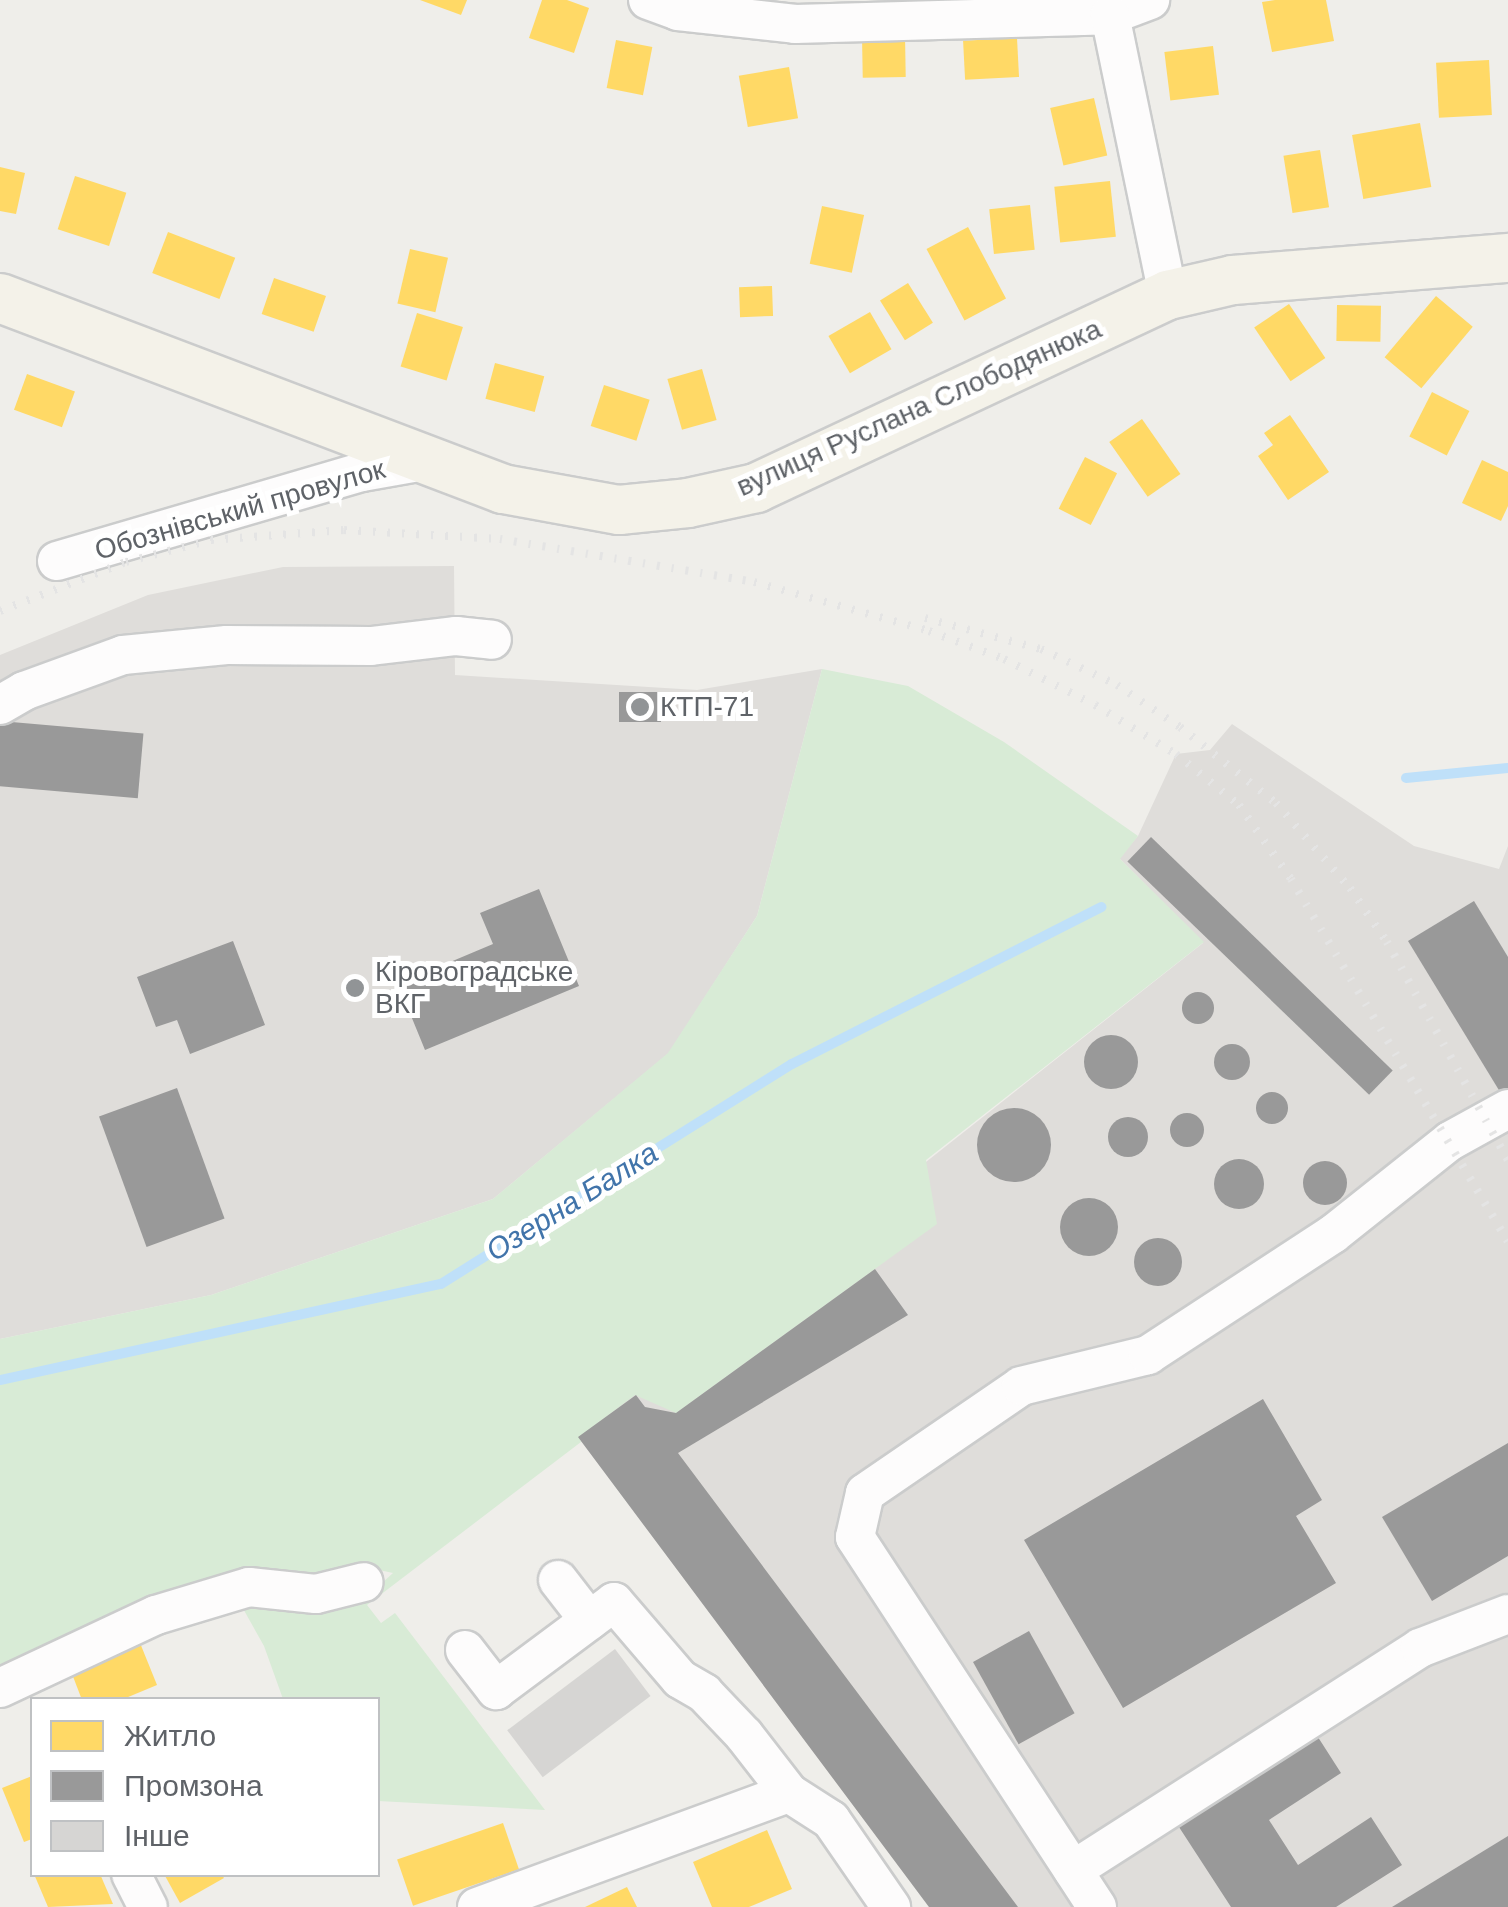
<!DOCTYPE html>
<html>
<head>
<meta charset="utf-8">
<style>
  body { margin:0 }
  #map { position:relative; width:1508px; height:1907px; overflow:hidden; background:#efeeea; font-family:Helvetica,sans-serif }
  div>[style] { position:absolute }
  .industrial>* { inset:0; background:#dfddda }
  .green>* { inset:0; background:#d8ebd6 }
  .homes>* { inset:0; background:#ffd966; transform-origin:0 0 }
  .industry>* { inset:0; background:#999; transform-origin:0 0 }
  .round { border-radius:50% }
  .stream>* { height:10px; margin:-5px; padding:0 5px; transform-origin:5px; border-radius:5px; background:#bfe0f9 }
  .building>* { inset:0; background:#d6d5d3; transform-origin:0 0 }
  .roads { filter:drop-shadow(2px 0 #cbcccc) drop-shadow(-2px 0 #cbcccc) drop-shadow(0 2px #cbcccc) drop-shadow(0 -2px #cbcccc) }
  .minor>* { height:38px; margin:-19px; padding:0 19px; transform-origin:19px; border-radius:19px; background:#fdfcfc }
  .major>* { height:48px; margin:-24px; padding:0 24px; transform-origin:24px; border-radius:24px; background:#f4f2e9 }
  .rail>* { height:8px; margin-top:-4px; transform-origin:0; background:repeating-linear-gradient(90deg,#e4e4e4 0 2.5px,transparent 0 14.5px) }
  .dots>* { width:28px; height:28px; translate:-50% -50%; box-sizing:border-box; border:5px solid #fff; border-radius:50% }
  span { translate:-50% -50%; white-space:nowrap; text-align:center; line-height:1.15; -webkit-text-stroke:10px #fff; paint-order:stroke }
  .street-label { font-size:28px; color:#5f6368 }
  .poi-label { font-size:28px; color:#5f6368 }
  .left { translate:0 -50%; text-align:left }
  .water-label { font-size:30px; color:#4174aa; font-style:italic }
  .legend { position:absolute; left:30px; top:1697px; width:350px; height:180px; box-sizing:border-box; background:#fff; border:2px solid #bfc1c3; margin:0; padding:12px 18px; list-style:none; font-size:30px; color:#5f6368 }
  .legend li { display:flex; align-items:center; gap:20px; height:50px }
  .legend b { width:50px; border:2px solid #bfc1c3 }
</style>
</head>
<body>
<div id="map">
  <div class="industrial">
    <i style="clip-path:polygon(454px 566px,455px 675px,697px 690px,822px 669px,757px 916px,669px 1053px,493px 1199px,211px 1295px,0 1339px,0 655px,148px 595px,283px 567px)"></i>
    <i style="clip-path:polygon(1232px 724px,1414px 846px,1499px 869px,1508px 846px,1508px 1907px,929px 1907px,578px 1437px,1203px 943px,1119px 858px,1138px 836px,1176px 754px,1210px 750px)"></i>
  </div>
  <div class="green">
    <i style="clip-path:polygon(822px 669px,908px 686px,1004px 742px,1138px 836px,1120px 859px,1204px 942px,926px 1160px,937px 1224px,676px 1413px,635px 1395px,579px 1437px,581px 1442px,367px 1605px,381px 1623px,395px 1613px,545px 1810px,378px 1801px,378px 1700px,283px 1699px,264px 1646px,236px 1596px,321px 1608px,370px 1594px,393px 1573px,356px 1565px,312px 1577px,253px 1569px,0 1681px,0 1339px,211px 1295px,493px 1199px,668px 1053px,757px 916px)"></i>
  </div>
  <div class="homes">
    <i style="clip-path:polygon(420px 0,467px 0,461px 15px)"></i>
    <i style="clip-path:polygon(542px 0,567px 0,589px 8px,574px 53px,529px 38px)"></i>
    <i style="clip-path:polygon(1275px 0,1326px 0,1334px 41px,1272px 52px,1262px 2px)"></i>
    <i style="left:905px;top:35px;width:42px;height:43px;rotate:89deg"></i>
    <i style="left:1017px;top:38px;width:39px;height:54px;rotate:87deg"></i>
    <i style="left:616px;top:40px;width:37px;height:49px;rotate:11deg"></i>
    <i style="left:1213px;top:46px;width:49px;height:49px;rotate:83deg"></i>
    <i style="left:1489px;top:60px;width:55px;height:53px;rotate:87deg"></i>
    <i style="left:789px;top:67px;width:52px;height:51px;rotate:80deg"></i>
    <i style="left:1094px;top:98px;width:59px;height:45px;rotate:77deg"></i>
    <i style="left:1420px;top:123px;width:65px;height:69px;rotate:80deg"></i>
    <i style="left:1320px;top:150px;width:58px;height:37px;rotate:81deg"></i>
    <i style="clip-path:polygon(0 167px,25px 173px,16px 214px,0 211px)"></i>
    <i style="left:75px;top:176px;width:54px;height:56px;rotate:18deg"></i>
    <i style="left:1110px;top:181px;width:56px;height:56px;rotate:84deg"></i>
    <i style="left:1030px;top:205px;width:45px;height:41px;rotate:84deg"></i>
    <i style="left:822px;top:206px;width:43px;height:59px;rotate:12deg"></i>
    <i style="left:968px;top:227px;width:81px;height:47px;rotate:62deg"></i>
    <i style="left:168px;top:232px;width:72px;height:44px;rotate:21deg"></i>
    <i style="left:410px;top:249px;width:39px;height:56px;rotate:13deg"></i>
    <i style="left:274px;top:278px;width:55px;height:38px;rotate:19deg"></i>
    <i style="left:908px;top:283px;width:47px;height:33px;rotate:58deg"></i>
    <i style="left:772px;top:286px;width:30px;height:33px;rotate:88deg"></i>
    <i style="left:1436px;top:296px;width:48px;height:80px;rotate:40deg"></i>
    <i style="left:1289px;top:304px;width:65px;height:42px;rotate:56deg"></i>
    <i style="left:1337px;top:305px;width:44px;height:36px;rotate:1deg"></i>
    <i style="left:870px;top:312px;width:43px;height:48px;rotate:60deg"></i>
    <i style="left:417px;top:313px;width:48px;height:56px;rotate:17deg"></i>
    <i style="left:495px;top:363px;width:51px;height:37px;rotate:15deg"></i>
    <i style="left:702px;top:369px;width:53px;height:36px;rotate:74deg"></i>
    <i style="left:27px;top:374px;width:51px;height:38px;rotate:20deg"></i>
    <i style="left:604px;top:385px;width:48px;height:43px;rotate:18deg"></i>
    <i style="left:1432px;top:392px;width:42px;height:50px;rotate:27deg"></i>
    <i style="clip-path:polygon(1290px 415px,1329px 472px,1288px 500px,1258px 456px,1273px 445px,1264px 433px)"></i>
    <i style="left:1142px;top:419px;width:67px;height:40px;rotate:55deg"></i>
    <i style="left:1085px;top:457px;width:36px;height:58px;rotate:27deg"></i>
    <i style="clip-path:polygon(1482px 460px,1508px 472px,1508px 506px,1501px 521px,1462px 503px)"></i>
    <i style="clip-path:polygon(138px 1638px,157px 1685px,121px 1700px,82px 1700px,69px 1666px)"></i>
    <i style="clip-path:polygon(32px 1776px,32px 1839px,24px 1842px,2px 1788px)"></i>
    <i style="left:503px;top:1823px;width:49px;height:112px;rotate:71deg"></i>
    <i style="clip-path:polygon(767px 1830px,792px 1889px,749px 1907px,712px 1907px,693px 1862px)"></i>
    <i style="clip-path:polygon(34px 1874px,100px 1874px,113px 1904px,48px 1907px)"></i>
    <i style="clip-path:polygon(164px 1874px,221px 1874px,224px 1878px,180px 1903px)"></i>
    <i style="clip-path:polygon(627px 1887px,637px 1907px,585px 1907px)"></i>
  </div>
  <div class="industry">
    <i style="left:619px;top:692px;width:42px;height:30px"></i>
    <i style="left:0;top:721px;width:144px;height:65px;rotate:5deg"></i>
    <i style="left:1151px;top:837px;width:336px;height:34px;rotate:44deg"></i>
    <i style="clip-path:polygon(539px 889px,579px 986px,425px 1050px,398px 984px,493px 944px,480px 913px)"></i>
    <i style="clip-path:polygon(1474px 901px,1508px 957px,1508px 1105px,1408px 941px)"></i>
    <i style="clip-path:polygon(233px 941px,265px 1025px,190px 1054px,177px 1020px,156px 1027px,137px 977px)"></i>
    <i class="round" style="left:1182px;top:992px;width:32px;height:32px"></i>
    <i class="round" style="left:1084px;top:1035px;width:54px;height:54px"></i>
    <i class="round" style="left:1214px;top:1044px;width:36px;height:36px"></i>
    <i style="left:177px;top:1088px;width:139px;height:83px;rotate:70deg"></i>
    <i class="round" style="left:1256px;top:1092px;width:32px;height:32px"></i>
    <i class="round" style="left:977px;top:1108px;width:74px;height:74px"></i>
    <i class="round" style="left:1170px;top:1113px;width:34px;height:34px"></i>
    <i class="round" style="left:1108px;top:1117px;width:40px;height:40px"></i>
    <i class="round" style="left:1214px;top:1159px;width:50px;height:50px"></i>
    <i class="round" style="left:1303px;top:1161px;width:44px;height:44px"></i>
    <i class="round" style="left:1060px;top:1198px;width:58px;height:58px"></i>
    <i class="round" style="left:1134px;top:1238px;width:48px;height:48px"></i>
    <i style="clip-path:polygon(875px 1269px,908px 1315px,678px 1453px,1018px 1907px,929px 1907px,578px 1437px,636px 1395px,645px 1407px,676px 1413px)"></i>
    <i style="clip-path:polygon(1263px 1399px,1322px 1500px,1296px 1516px,1336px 1583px,1123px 1708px,1024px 1540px)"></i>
    <i style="clip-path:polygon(1508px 1443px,1508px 1556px,1432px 1601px,1382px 1517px)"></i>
    <i style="left:1029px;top:1631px;width:94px;height:64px;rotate:61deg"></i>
    <i style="clip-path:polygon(1316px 1734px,1341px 1773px,1269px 1820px,1298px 1865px,1371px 1817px,1402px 1865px,1336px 1907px,1231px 1907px,1177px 1824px)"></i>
    <i style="clip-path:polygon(1508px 1836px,1508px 1907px,1392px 1907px)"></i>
  </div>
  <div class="stream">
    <i style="left:1406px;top:778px;width:102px;rotate:-5.6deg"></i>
    <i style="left:0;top:1380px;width:451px;rotate:-12.3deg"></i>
    <i style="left:441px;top:1284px;width:414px;rotate:-32.1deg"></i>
    <i style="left:792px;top:1064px;width:347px;rotate:-26.9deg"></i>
  </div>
  <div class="building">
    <i style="left:615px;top:1649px;width:59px;height:135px;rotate:53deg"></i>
  </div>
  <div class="roads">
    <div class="minor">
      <i style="left:648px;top:0;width:32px;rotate:20deg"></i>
      <i style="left:678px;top:11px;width:118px;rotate:6.3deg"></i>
      <i style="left:795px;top:24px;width:315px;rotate:-1.6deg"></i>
      <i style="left:1110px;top:15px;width:43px;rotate:-20.6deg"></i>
      <i style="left:1110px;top:15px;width:286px;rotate:78.3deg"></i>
      <i style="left:57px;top:561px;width:318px;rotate:-16.3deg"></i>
      <i style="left:362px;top:472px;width:63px;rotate:-10.1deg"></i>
      <i style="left:0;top:705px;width:28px;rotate:-30deg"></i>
      <i style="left:24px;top:691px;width:105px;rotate:-20deg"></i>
      <i style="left:123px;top:655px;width:104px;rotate:-5.5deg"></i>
      <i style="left:227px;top:645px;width:144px;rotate:0.4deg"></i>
      <i style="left:371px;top:646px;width:86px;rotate:-6.7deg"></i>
      <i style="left:456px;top:636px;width:36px;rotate:6deg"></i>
      <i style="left:558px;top:1580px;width:51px;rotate:52.2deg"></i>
      <i style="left:465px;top:1650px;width:51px;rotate:52.2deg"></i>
      <i style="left:496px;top:1690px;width:147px;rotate:-36.7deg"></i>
      <i style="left:614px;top:1602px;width:101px;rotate:49.4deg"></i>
      <i style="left:680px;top:1679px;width:28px;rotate:30deg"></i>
      <i style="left:704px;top:1693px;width:58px;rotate:46.4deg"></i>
      <i style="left:744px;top:1735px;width:73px;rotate:52.2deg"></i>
      <i style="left:789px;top:1793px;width:50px;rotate:32.7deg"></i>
      <i style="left:831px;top:1820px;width:106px;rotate:55.4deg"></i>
      <i style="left:0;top:1688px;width:172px;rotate:-25.1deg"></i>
      <i style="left:156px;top:1615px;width:97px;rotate:-16.8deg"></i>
      <i style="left:249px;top:1587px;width:67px;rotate:6deg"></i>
      <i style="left:316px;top:1594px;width:49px;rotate:-14deg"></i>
      <i style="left:1073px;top:1870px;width:412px;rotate:-32.6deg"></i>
      <i style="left:1420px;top:1648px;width:94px;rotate:-21.1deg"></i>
      <i style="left:131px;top:1874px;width:37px;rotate:63deg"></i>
      <i style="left:477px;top:1907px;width:332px;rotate:-20.1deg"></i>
      <i style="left:1097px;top:1907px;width:442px;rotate:-123.2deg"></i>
      <i style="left:855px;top:1537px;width:45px;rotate:-77.2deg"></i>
      <i style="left:865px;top:1493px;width:189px;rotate:-34.4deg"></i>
      <i style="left:1021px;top:1386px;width:131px;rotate:-13.7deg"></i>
      <i style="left:1148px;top:1355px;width:221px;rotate:-33.2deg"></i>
      <i style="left:1333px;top:1234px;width:149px;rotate:-38.5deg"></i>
      <i style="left:1450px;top:1141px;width:66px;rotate:-28.9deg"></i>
    </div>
    <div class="major">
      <i style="left:0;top:298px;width:538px;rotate:20.79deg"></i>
      <i style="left:503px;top:489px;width:118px;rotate:10.3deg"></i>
      <i style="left:619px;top:510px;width:69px;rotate:-5.8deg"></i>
      <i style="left:688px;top:503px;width:70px;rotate:-12.4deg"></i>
      <i style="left:756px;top:488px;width:455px;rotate:-25.1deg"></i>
      <i style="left:1168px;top:295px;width:67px;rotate:-13deg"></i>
      <i style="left:1233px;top:280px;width:276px;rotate:-4.6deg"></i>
    </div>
  </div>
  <div class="rail">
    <i style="left:0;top:611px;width:135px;rotate:-21.3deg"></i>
    <i style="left:126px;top:562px;width:88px;rotate:-14.5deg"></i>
    <i style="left:211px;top:540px;width:133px;rotate:-4.3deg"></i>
    <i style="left:344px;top:530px;width:156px;rotate:3.3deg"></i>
    <i style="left:500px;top:539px;width:258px;rotate:9.6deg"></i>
    <i style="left:754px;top:582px;width:182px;rotate:15.6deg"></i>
    <i style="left:929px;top:631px;width:80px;rotate:20.5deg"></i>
    <i style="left:1004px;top:659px;width:102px;rotate:26.8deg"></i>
    <i style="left:1095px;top:705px;width:95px;rotate:31.2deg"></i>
    <i style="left:1176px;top:754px;width:81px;rotate:39deg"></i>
    <i style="left:1239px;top:805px;width:90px;rotate:54.9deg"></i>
    <i style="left:1291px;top:879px;width:422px;rotate:59.1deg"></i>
    <i style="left:925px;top:618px;width:120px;rotate:15deg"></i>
    <i style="left:1041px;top:649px;width:84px;rotate:25.3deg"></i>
    <i style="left:1117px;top:685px;width:76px;rotate:33.7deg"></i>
    <i style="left:1180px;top:727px;width:122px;rotate:38.4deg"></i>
    <i style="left:1276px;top:803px;width:113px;rotate:49deg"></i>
    <i style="left:1350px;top:888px;width:65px;rotate:55.6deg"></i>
    <i style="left:1387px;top:942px;width:249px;rotate:61deg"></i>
  </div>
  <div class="dots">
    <i style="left:640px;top:707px;background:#919496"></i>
    <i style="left:355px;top:988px;background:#919496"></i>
  </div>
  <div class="street-label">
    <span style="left:919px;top:408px;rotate:-24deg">вулиця Руслана Слободянюка</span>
    <span style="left:240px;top:510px;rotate:-16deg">Обознівський провулок</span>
  </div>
  <div class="poi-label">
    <span class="left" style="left:660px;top:707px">КТП-71</span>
    <span class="left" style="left:375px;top:988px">Кіровоградське<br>ВКГ</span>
  </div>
  <div class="water-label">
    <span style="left:572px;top:1202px;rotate:-32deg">Озерна Балка</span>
  </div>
  <ul class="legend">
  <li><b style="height:28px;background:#ffd966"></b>Житло</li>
  <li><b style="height:28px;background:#999"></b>Промзона</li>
  <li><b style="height:28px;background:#d6d5d3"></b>Інше</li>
  </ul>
</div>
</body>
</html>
